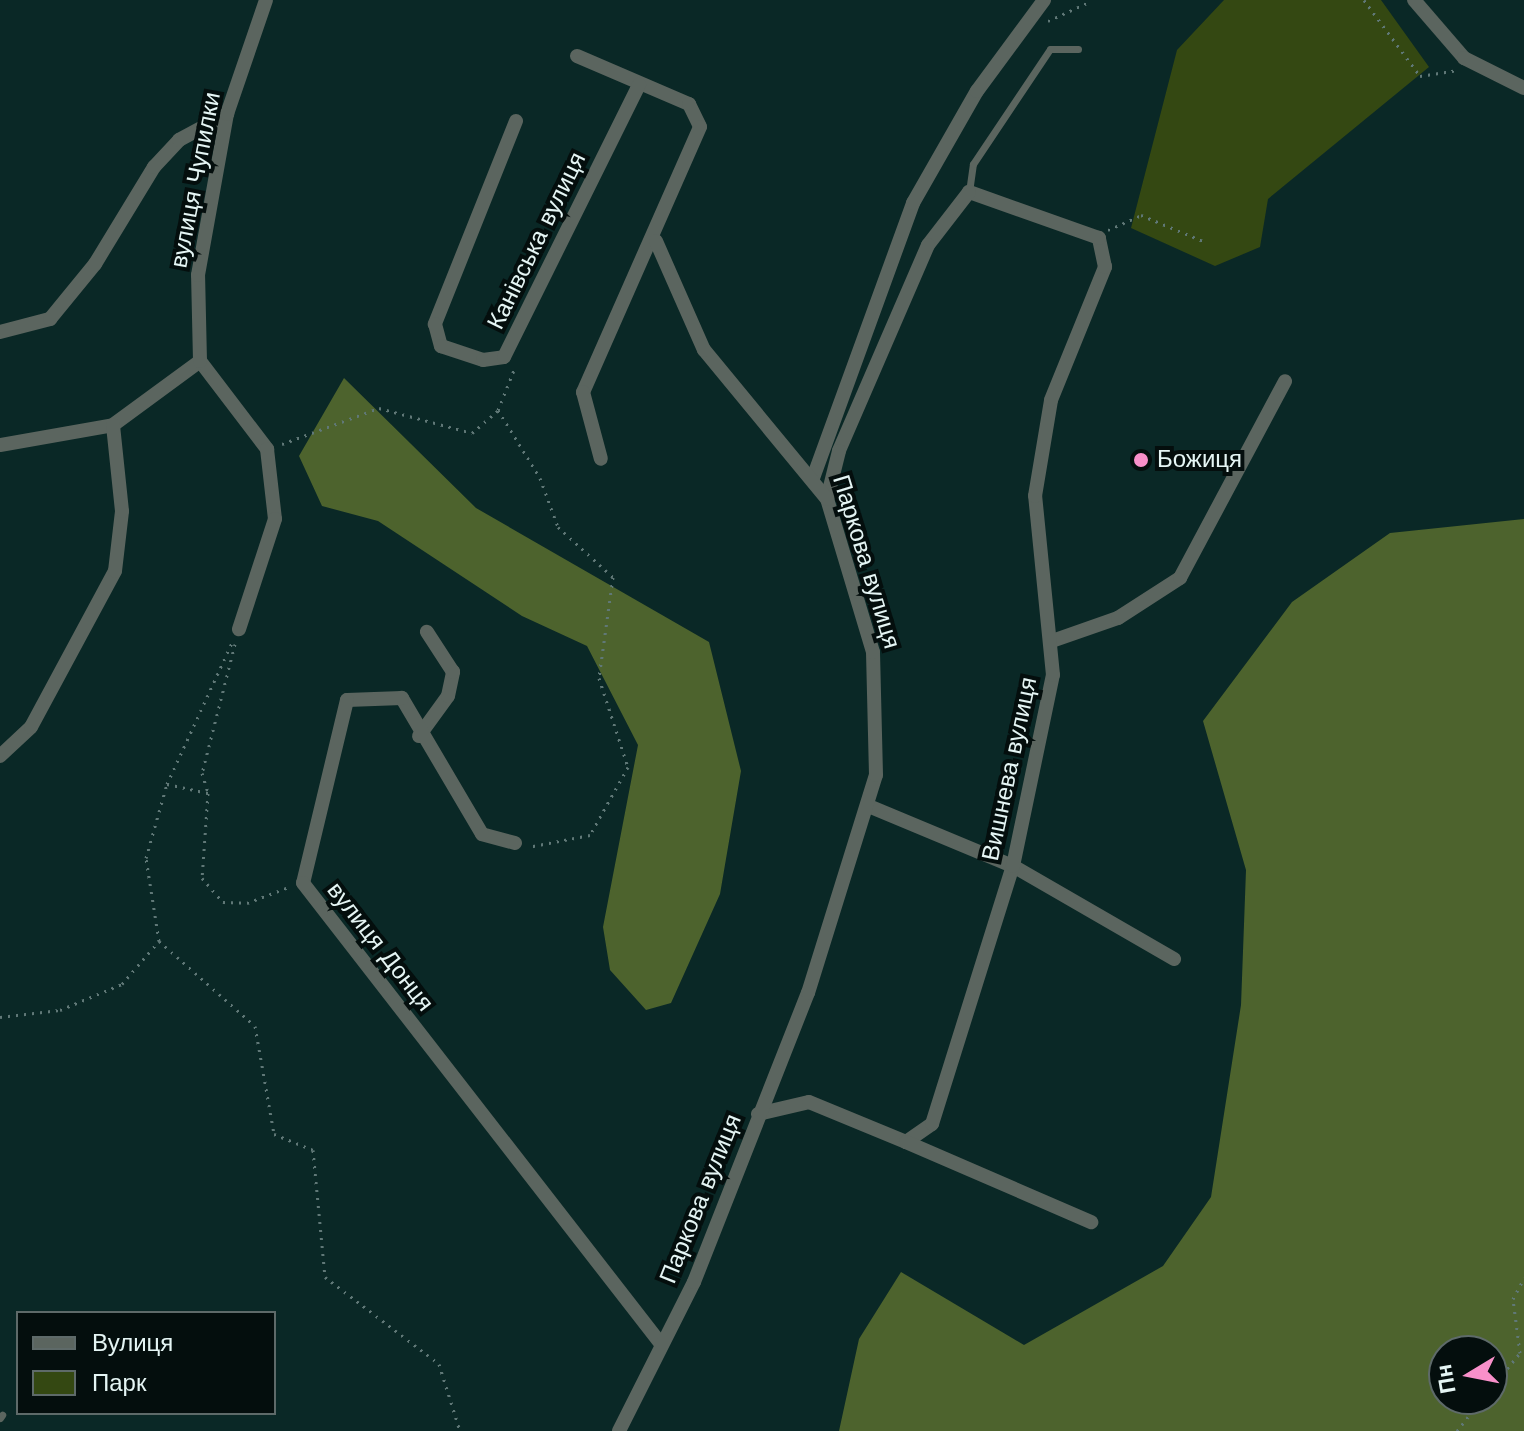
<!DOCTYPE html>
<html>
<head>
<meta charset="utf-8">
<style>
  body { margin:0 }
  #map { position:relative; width:1524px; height:1431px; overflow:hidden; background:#0a2826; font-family:"Work Sans",sans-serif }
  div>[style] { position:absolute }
  .green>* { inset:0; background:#344812 }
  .forest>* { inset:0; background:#4d632d }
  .path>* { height:3px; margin-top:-1.5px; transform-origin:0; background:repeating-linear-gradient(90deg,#607877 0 2px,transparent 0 8px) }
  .service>* { height:7px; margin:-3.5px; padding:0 3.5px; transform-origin:3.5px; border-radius:3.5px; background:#5b655f }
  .minor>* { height:14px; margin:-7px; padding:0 7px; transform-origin:7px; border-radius:7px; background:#5b655f }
  .dots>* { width:22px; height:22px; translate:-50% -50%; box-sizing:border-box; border:4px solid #040e0d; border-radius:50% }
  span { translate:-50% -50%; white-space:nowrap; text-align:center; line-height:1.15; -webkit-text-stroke:8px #040e0d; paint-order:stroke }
  .street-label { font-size:24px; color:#e5f5f4 }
  .poi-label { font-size:24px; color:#e5f5f4 }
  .left { translate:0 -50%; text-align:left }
  .legend { position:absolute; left:16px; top:1311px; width:260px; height:104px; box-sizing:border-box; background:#040e0d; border:2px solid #5e6a69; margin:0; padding:10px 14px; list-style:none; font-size:24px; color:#e5f5f4 }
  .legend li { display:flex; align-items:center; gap:16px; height:40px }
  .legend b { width:40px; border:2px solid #5e6a69 }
  .north { position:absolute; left:1428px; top:1335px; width:80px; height:80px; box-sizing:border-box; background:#040e0d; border:2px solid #5e6a69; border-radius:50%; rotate:260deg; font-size:22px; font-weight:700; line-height:32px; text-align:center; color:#e5f5f4 }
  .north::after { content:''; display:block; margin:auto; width:28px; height:36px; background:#f990ca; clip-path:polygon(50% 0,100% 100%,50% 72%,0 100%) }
</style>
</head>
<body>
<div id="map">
  <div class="green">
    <i style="clip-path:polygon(1224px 0,1381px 0,1429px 67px,1268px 199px,1260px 247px,1215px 266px,1131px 228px,1177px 50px)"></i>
  </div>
  <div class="forest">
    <i style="clip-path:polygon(344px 378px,476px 508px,709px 642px,741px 771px,720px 894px,671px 1003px,646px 1010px,610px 970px,603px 927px,638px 745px,587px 646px,522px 616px,378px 521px,322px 506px,299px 456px)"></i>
    <i style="clip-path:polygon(evenodd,1524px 519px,1524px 1431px,839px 1431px,859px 1339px,901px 1272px,1024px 1345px,1163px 1266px,1211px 1197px,1241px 1005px,1246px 870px,1203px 721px,1292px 602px,1390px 533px,1524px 519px,1444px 1351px,1492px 1351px,1492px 1399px,1444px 1399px,1444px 1351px)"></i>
  </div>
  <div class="path">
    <i style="left:1364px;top:0;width:94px;rotate:53.6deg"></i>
    <i style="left:1420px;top:76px;width:37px;rotate:-9deg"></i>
    <i style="left:1048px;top:21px;width:45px;rotate:-24.9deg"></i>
    <i style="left:1108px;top:230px;width:36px;rotate:-24deg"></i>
    <i style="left:1141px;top:215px;width:67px;rotate:22.8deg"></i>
    <i style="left:498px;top:410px;width:80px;rotate:58.3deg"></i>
    <i style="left:540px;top:478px;width:52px;rotate:69.8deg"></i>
    <i style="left:558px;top:527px;width:74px;rotate:42.3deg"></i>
    <i style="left:613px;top:577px;width:102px;rotate:97.9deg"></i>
    <i style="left:599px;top:678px;width:94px;rotate:72deg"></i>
    <i style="left:628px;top:767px;width:78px;rotate:119.2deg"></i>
    <i style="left:590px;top:835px;width:63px;rotate:169deg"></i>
    <i style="left:282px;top:444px;width:103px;rotate:-20.4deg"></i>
    <i style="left:379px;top:408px;width:96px;rotate:15deg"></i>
    <i style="left:472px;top:433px;width:35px;rotate:-41deg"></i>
    <i style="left:498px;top:410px;width:43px;rotate:-68.2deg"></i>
    <i style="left:235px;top:644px;width:133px;rotate:104.3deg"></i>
    <i style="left:202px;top:773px;width:21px;rotate:73deg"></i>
    <i style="left:208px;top:793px;width:85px;rotate:94deg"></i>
    <i style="left:202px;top:878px;width:32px;rotate:49deg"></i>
    <i style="left:223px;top:902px;width:24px;rotate:2deg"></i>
    <i style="left:247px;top:903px;width:45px;rotate:-20.9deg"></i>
    <i style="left:167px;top:784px;width:42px;rotate:12.4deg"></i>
    <i style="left:159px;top:941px;width:128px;rotate:41.5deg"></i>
    <i style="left:255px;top:1026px;width:110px;rotate:80deg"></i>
    <i style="left:274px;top:1134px;width:42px;rotate:22.3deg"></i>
    <i style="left:313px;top:1150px;width:128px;rotate:84.6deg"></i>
    <i style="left:325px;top:1277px;width:143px;rotate:37.3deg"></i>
    <i style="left:439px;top:1364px;width:70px;rotate:72.6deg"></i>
    <i style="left:0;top:1017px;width:60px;rotate:-6.7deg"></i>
    <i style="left:60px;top:1010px;width:67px;rotate:-22.8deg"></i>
    <i style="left:122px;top:984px;width:57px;rotate:-49.3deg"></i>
    <i style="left:159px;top:941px;width:84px;rotate:-98.9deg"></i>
    <i style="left:146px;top:858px;width:77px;rotate:-74.2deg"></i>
    <i style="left:167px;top:784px;width:155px;rotate:-65.3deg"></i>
    <i style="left:1492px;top:1387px;width:44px;rotate:-50.5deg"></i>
    <i style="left:1520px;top:1353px;width:54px;rotate:-97.4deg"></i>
    <i style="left:1513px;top:1299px;width:24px;rotate:-62deg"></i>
    <i style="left:1457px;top:1431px;width:41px;rotate:-52deg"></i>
  </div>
  <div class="service">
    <i style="left:969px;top:192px;width:28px;rotate:-82deg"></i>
    <i style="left:973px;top:164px;width:138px;rotate:-56.2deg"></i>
    <i style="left:1050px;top:49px;width:28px"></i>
    <i style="left:0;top:1418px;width:4px;rotate:-56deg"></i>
  </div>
  <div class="minor">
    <i style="left:1414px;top:0;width:77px;rotate:49.2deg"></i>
    <i style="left:1464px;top:58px;width:67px;rotate:26.6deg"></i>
    <i style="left:577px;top:56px;width:122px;rotate:23.2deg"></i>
    <i style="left:689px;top:104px;width:25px;rotate:64deg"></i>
    <i style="left:700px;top:127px;width:290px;rotate:113.8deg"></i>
    <i style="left:583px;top:392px;width:69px;rotate:75deg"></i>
    <i style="left:516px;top:121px;width:219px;rotate:111.8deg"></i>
    <i style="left:435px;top:324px;width:23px;rotate:75deg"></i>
    <i style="left:441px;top:346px;width:44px;rotate:18.4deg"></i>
    <i style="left:483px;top:360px;width:21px;rotate:-8deg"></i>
    <i style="left:504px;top:357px;width:304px;rotate:-63.6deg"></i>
    <i style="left:0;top:332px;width:52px;rotate:-14.6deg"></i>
    <i style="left:50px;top:319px;width:71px;rotate:-50.7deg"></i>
    <i style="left:95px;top:264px;width:114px;rotate:-58.7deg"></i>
    <i style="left:154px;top:167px;width:37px;rotate:-47deg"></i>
    <i style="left:179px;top:140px;width:55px;rotate:-28.4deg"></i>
    <i style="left:200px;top:361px;width:111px;rotate:52.7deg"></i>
    <i style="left:267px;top:449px;width:70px;rotate:83.5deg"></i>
    <i style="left:275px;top:519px;width:116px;rotate:108.1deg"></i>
    <i style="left:0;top:445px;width:115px;rotate:-10deg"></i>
    <i style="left:113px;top:425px;width:108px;rotate:-36.3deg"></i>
    <i style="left:200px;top:361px;width:86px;rotate:-91.3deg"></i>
    <i style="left:198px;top:275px;width:164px;rotate:-79.8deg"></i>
    <i style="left:227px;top:114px;width:120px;rotate:-71.1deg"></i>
    <i style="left:813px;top:478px;width:293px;rotate:-70deg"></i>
    <i style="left:913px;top:203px;width:129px;rotate:-60.3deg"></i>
    <i style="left:977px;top:91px;width:113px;rotate:-53.6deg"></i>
    <i style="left:1052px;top:641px;width:70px;rotate:-19.2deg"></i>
    <i style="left:1118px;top:618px;width:74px;rotate:-32.8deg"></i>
    <i style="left:1180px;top:578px;width:223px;rotate:-61.9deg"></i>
    <i style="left:419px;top:736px;width:49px;rotate:-54.1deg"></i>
    <i style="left:448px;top:696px;width:25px;rotate:-78deg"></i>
    <i style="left:453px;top:672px;width:48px;rotate:-123deg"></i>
    <i style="left:0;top:756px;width:42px;rotate:-43.1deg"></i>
    <i style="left:31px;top:727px;width:177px;rotate:-61.7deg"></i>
    <i style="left:115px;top:571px;width:60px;rotate:-83.3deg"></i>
    <i style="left:122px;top:511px;width:86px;rotate:-96deg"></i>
    <i style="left:871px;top:807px;width:154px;rotate:22.6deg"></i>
    <i style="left:1013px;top:866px;width:186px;rotate:30deg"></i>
    <i style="left:515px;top:843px;width:34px;rotate:-165deg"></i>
    <i style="left:482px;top:834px;width:158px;rotate:-120.5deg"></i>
    <i style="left:402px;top:698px;width:55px;rotate:177.9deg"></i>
    <i style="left:347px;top:700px;width:188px;rotate:103.5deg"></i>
    <i style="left:303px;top:883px;width:584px;rotate:52.17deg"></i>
    <i style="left:758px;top:1114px;width:52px;rotate:-13.2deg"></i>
    <i style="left:809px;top:1102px;width:105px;rotate:22.4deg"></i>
    <i style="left:906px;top:1142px;width:32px;rotate:-35deg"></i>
    <i style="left:932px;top:1124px;width:270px;rotate:-72.6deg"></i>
    <i style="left:1013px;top:866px;width:195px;rotate:-78.2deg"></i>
    <i style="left:1053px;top:675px;width:180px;rotate:-95.7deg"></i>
    <i style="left:1035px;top:496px;width:97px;rotate:-80.5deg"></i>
    <i style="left:1051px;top:400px;width:144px;rotate:-67.9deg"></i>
    <i style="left:1105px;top:267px;width:30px;rotate:-102deg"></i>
    <i style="left:1099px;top:238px;width:138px;rotate:-160.5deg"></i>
    <i style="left:969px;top:192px;width:67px;rotate:127.7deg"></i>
    <i style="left:928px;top:245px;width:224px;rotate:113.4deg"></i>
    <i style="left:839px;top:451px;width:49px;rotate:104deg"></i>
    <i style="left:906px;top:1142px;width:202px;rotate:23.4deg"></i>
    <i style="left:619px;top:1431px;width:167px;rotate:-63.3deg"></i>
    <i style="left:694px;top:1282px;width:311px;rotate:-68.5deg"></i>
    <i style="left:808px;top:993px;width:228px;rotate:-72.7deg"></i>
    <i style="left:876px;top:775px;width:123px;rotate:-91.4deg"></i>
    <i style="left:873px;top:652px;width:160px;rotate:-106.7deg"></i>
    <i style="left:827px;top:499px;width:193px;rotate:-129.5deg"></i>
    <i style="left:704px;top:350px;width:119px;rotate:-113.8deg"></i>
  </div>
  <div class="dots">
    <i style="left:1141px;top:460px;background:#f990ca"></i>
  </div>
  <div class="street-label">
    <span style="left:196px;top:180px;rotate:-79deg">вулиця Чупилки</span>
    <span style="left:537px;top:241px;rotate:-64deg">Канівська вулиця</span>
    <span style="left:866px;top:562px;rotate:73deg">Паркова вулиця</span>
    <span style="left:1010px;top:769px;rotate:-78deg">Вишнева вулиця</span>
    <span style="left:380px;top:947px;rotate:52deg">вулиця Донця</span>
    <span style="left:701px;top:1199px;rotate:-68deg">Паркова вулиця</span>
  </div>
  <div class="poi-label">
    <span class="left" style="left:1157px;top:460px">Божиця</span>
  </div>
  <ul class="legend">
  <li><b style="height:10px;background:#5b655f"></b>Вулиця</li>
  <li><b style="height:22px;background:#344812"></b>Парк</li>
  </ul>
  <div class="north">Пн</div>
</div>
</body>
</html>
